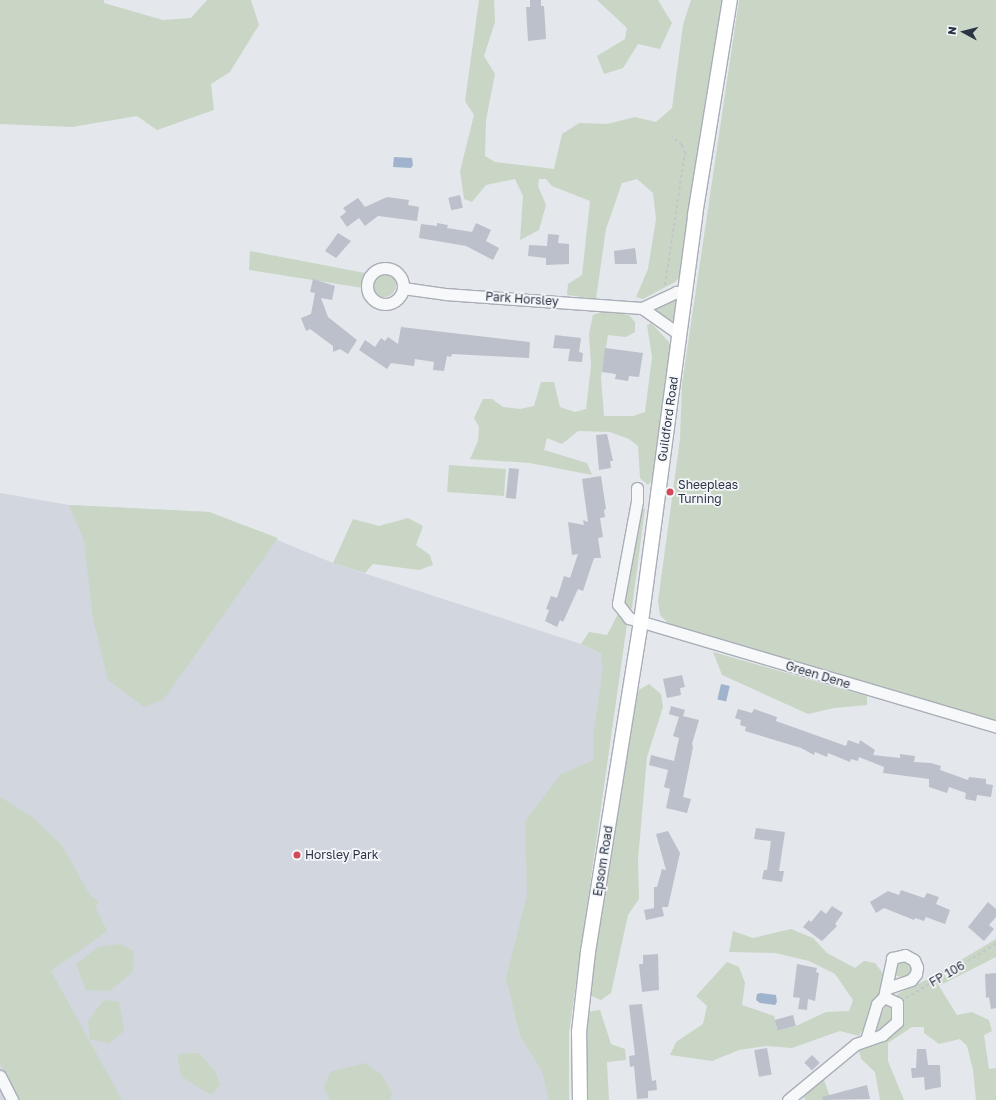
<!DOCTYPE html>
<html>
<head>
<meta charset="utf-8">
<style>
  body { margin:0 }
  #map { position:relative; width:996px; height:1100px; overflow:hidden; background:#e4e7ec; font-family:"Golos Text",sans-serif }
  div>[style] { position:absolute }
  .built>* { inset:0; background:#d2d6de }
  .green>* { inset:0; background:#c9d6c5; transform-origin:0 0 }
  .round { border-radius:50% }
  .water>* { inset:0; background:#9fb4cc; transform-origin:0 0 }
  .building>* { inset:0; background:#bbc0ca; transform-origin:0 0 }
  .path>* { height:2px; margin-top:-1px; transform-origin:0; background:repeating-linear-gradient(90deg,#c2c5cb 0 3px,transparent 0 6px) }
  .roads { filter:drop-shadow(1px 0 #a9aeb7) drop-shadow(-1px 0 #a9aeb7) drop-shadow(0 1px #a9aeb7) drop-shadow(0 -1px #a9aeb7) }
  .minor>* { height:11px; margin:-5.5px; padding:0 5.5px; transform-origin:5.5px; border-radius:5.5px; background:#f7f8fa }
  .minor>.ring { margin:-5.5px; padding:0; box-sizing:content-box; background:none; border:11px solid #f7f8fa; border-radius:50% }
  .major>* { height:14px; margin:-7px; padding:0 7px; transform-origin:7px; border-radius:7px; background:#fff }
  .dots>* { width:11px; height:11px; translate:-50% -50%; box-sizing:border-box; border:2px solid #f4f6f9; border-radius:50% }
  span { translate:-50% -50%; white-space:nowrap; text-align:center; line-height:1.15; -webkit-text-stroke:3.5px #f4f6f9; paint-order:stroke }
  .street-label { font-size:12px; color:#2b3445 }
  .poi-label { font-size:12px; color:#2b3445 }
  .left { translate:0 -50%; text-align:left }
  .north { position:absolute; left:944px; top:12px; width:40px; height:40px; -webkit-text-stroke:3px #f4f6f9; paint-order:stroke; rotate:277deg; font-size:11px; font-weight:700; line-height:16px; text-align:center; color:#2b3445 }
  .north::after { content:''; display:block; margin:auto; width:14px; height:18px; background:#2b3445; clip-path:polygon(50% 0,100% 100%,50% 72%,0 100%) }
</style>
</head>
<body>
<div id="map">
  <div class="built">
    <i style="clip-path:polygon(0 493px,69px 505px,209px 512px,333px 563px,581px 644px,621px 665px,569px 1032px,569px 1100px,0 1100px)"></i>
  </div>
  <div class="green">
    <i style="clip-path:polygon(0 0,104px 0,104px 3px,163px 20px,191px 18px,207px 0,251px 0,259px 25px,230px 72px,211px 84px,214px 110px,157px 130px,137px 116px,72px 127px,0 124px)"></i>
    <i style="clip-path:polygon(479px 0,494px 0,495px 22px,484px 56px,495px 74px,486px 120px,485px 156px,495px 162px,554px 169px,562px 134px,579px 123px,607px 124px,635px 117px,656px 122px,672px 108px,683px 25px,691px 0,724px 0,682px 274px,675px 282px,643px 299px,636px 297px,648px 269px,656px 219px,653px 193px,637px 179px,622px 183px,606px 229px,596px 299px,567px 295px,568px 284px,582px 275px,590px 201px,552px 186px,546px 179px,539px 179px,538px 186px,546px 205px,539px 230px,520px 240px,523px 196px,515px 179px,486px 185px,472px 202px,464px 199px,460px 171px,474px 115px,465px 101px)"></i>
    <i style="clip-path:polygon(597px 0,658px 0,672px 23px,660px 49px,638px 44px,623px 68px,604px 74px,597px 56px,625px 39px,627px 28px)"></i>
    <i style="clip-path:polygon(739px 0,996px 0,996px 723px,669px 624px,660px 615px,658px 601px,680px 439px,682px 384px)"></i>
    <i style="clip-path:polygon(250px 251px,365px 273px,363px 288px,249px 270px)"></i>
    <i class="round" style="left:372px;top:273px;width:24px;height:24px"></i>
    <i style="clip-path:polygon(675px 299px,679px 302px,676px 324px,670px 325px,656px 316px,655px 308px)"></i>
    <i style="clip-path:polygon(606px 310px,629px 315px,635px 322px,635px 332px,626px 337px,608px 335px,601px 377px,604px 416px,633px 416px,645px 412px,652px 357px,647px 325px,651px 323px,669px 342px,672px 351px,660px 441px,652px 479px,648px 485px,640px 478px,638px 446px,629px 439px,610px 432px,578px 431px,562px 444px,547px 438px,544px 450px,587px 463px,592px 475px,530px 463px,470px 459px,478px 441px,479px 427px,474px 418px,483px 399px,492px 399px,503px 407px,520px 409px,534px 406px,541px 382px,554px 382px,560px 407px,575px 412px,586px 409px,591px 366px,589px 334px,593px 315px)"></i>
    <i style="left:449px;top:465px;width:57px;height:27px;rotate:4deg"></i>
    <i style="clip-path:polygon(69px 505px,209px 512px,278px 538px,164px 699px,144px 707px,108px 680px,93px 619px,84px 541px)"></i>
    <i style="clip-path:polygon(645px 508px,632px 608px,629px 610px,622px 604px,638px 511px)"></i>
    <i style="clip-path:polygon(408px 518px,423px 526px,416px 545px,430px 555px,433px 565px,419px 570px,373px 564px,365px 573px,333px 563px,353px 519px,379px 526px)"></i>
    <i style="clip-path:polygon(618px 614px,627px 624px,569px 1032px,569px 1100px,549px 1100px,542px 1071px,520px 1036px,506px 978px,527px 896px,525px 821px,561px 774px,594px 760px,593px 739px,603px 668px,601px 654px,581px 644px,589px 632px,607px 635px)"></i>
    <i style="clip-path:polygon(713px 652px,867px 696px,867px 705px,834px 708px,808px 714px,722px 675px)"></i>
    <i style="clip-path:polygon(649px 684px,661px 694px,663px 707px,647px 757px,638px 860px,639px 899px,628px 915px,611px 993px,601px 1000px,589px 995px,594px 944px,632px 709px,639px 690px)"></i>
    <i style="clip-path:polygon(0 797px,31px 816px,61px 844px,90px 895px,99px 902px,95px 906px,107px 931px,51px 971px,122px 1100px,18px 1100px,0 1063px)"></i>
    <i style="clip-path:polygon(791px 929px,813px 938px,827px 953px,855px 968px,864px 961px,875px 963px,885px 976px,880px 992px,868px 1011px,866px 1024px,859px 1036px,840px 1031px,792px 1048px,766px 1046px,739px 1050px,712px 1061px,670px 1055px,676px 1042px,703px 1024px,707px 1006px,696px 996px,727px 962px,739px 967px,745px 983px,742px 1005px,774px 1016px,777px 1030px,796px 1026px,826px 1012px,849px 1011px,853px 1000px,835px 974px,809px 961px,775px 953px,729px 952px,733px 931px,753px 938px)"></i>
    <i style="clip-path:polygon(996px 939px,996px 957px,939px 986px,957px 1015px,972px 1012px,989px 1020px,992px 1031px,984px 1035px,989px 1069px,996px 1068px,996px 1100px,976px 1100px,973px 1070px,967px 1046px,960px 1039px,939px 1044px,924px 1033px,924px 1027px,912px 1027px,888px 1043px,888px 1061px,904px 1100px,880px 1100px,875px 1072px,861px 1059px,859px 1050px,866px 1044px,886px 1005px,899px 993px,934px 976px)"></i>
    <i style="clip-path:polygon(121px 944px,134px 951px,132px 973px,109px 991px,86px 990px,76px 964px,98px 947px)"></i>
    <i style="clip-path:polygon(903px 960px,914px 965px,913px 974px,901px 977px,893px 975px,896px 962px)"></i>
    <i style="clip-path:polygon(104px 1000px,119px 1002px,124px 1031px,109px 1043px,90px 1039px,88px 1021px)"></i>
    <i style="clip-path:polygon(600px 1010px,611px 1044px,625px 1049px,626px 1060px,607px 1062px,609px 1100px,583px 1100px,586px 1012px)"></i>
    <i style="clip-path:polygon(199px 1053px,215px 1071px,220px 1084px,211px 1095px,181px 1076px,177px 1054px)"></i>
    <i style="clip-path:polygon(365px 1063px,382px 1075px,392px 1093px,390px 1100px,330px 1100px,324px 1088px,330px 1072px)"></i>
    <i style="clip-path:polygon(823px 1077px,831px 1100px,806px 1100px,802px 1096px)"></i>
  </div>
  <div class="water">
    <i style="clip-path:polygon(394px 157px,412px 158px,413px 165px,411px 168px,393px 167px)"></i>
    <i style="left:721px;top:684px;width:9px;height:16px;rotate:13deg"></i>
    <i style="clip-path:polygon(761px 993px,776px 995px,777px 1002px,775px 1005px,760px 1003px,756px 1000px,757px 994px)"></i>
  </div>
  <div class="building">
    <i style="clip-path:polygon(530px 0,541px 0,541px 6px,544px 6px,546px 39px,528px 41px,526px 7px,530px 7px)"></i>
    <i style="left:460px;top:195px;width:13px;height:12px;rotate:77deg"></i>
    <i style="clip-path:polygon(387px 197px,409px 200px,408px 205px,419px 207px,417px 221px,378px 216px,365px 226px,359px 218px,347px 227px,340px 217px,346px 212px,343px 208px,358px 198px,365px 207px)"></i>
    <i style="clip-path:polygon(437px 223px,448px 225px,447px 228px,472px 232px,476px 223px,491px 230px,486px 241px,499px 248px,493px 260px,466px 246px,419px 238px,421px 224px,437px 226px)"></i>
    <i style="clip-path:polygon(338px 233px,351px 241px,336px 258px,325px 251px)"></i>
    <i style="clip-path:polygon(548px 234px,559px 235px,558px 243px,569px 244px,569px 264px,546px 265px,546px 258px,528px 256px,529px 245px,547px 246px)"></i>
    <i style="clip-path:polygon(635px 248px,637px 264px,615px 264px,614px 251px)"></i>
    <i style="clip-path:polygon(313px 279px,335px 286px,332px 300px,321px 298px,328px 317px,357px 340px,348px 354px,340px 349px,333px 352px,333px 346px,310px 329px,306px 331px,301px 318px,311px 314px,315px 293px,310px 292px)"></i>
    <i style="clip-path:polygon(401px 327px,530px 342px,529px 358px,452px 354px,451px 357px,447px 356px,444px 371px,433px 370px,434px 362px,415px 359px,414px 366px,391px 363px,387px 369px,359px 350px,365px 340px,375px 347px,381px 338px,385px 341px,388px 337px,398px 344px)"></i>
    <i style="clip-path:polygon(555px 335px,581px 338px,579px 352px,583px 353px,582px 362px,568px 361px,570px 349px,553px 348px)"></i>
    <i style="clip-path:polygon(605px 348px,643px 353px,639px 377px,629px 376px,628px 381px,615px 379px,616px 374px,602px 372px)"></i>
    <i style="clip-path:polygon(607px 434px,613px 461px,610px 461px,611px 468px,599px 470px,596px 435px)"></i>
    <i style="left:509px;top:468px;width:10px;height:30px;rotate:6deg"></i>
    <i style="clip-path:polygon(601px 476px,606px 509px,604px 510px,605px 517px,600px 518px,603px 537px,598px 538px,601px 558px,594px 558px,583px 591px,578px 589px,563px 622px,560px 620px,557px 627px,545px 621px,549px 610px,546px 609px,551px 596px,557px 598px,564px 576px,570px 578px,578px 554px,572px 555px,568px 522px,584px 525px,583px 520px,588px 522px,582px 479px)"></i>
    <i style="clip-path:polygon(682px 675px,685px 687px,680px 688px,681px 695px,667px 698px,663px 679px)"></i>
    <i style="clip-path:polygon(671px 706px,685px 710px,683px 716px,699px 720px,692px 744px,693px 747px,683px 797px,691px 799px,687px 813px,666px 808px,670px 789px,664px 787px,668px 770px,649px 765px,651px 755px,674px 761px,679px 738px,673px 736px,679px 717px,669px 714px)"></i>
    <i style="clip-path:polygon(738px 709px,752px 713px,754px 709px,777px 717px,776px 721px,846px 746px,848px 740px,859px 744px,860px 740px,875px 750px,873px 755px,900px 758px,900px 754px,915px 756px,914px 762px,931px 763px,941px 766px,940px 770px,968px 780px,969px 777px,986px 779px,986px 784px,993px 785px,991px 797px,977px 795px,976px 801px,965px 799px,966px 793px,949px 787px,947px 793px,929px 787px,929px 779px,883px 773px,884px 767px,859px 757px,858px 761px,851px 759px,850px 762px,828px 753px,827px 757px,815px 752px,814px 755px,801px 748px,745px 731px,746px 727px,740px 725px,741px 720px,735px 718px)"></i>
    <i style="clip-path:polygon(756px 828px,785px 832px,779px 871px,784px 871px,782px 882px,762px 879px,764px 870px,767px 870px,771px 841px,754px 839px)"></i>
    <i style="clip-path:polygon(668px 831px,680px 853px,668px 907px,662px 907px,664px 916px,646px 920px,644px 910px,654px 908px,654px 887px,657px 887px,662px 869px,666px 870px,656px 834px)"></i>
    <i style="clip-path:polygon(901px 890px,924px 898px,927px 893px,939px 897px,936px 904px,950px 910px,945px 924px,926px 917px,924px 921px,915px 918px,914px 920px,884px 908px,876px 913px,870px 902px,888px 891px,899px 895px)"></i>
    <i style="clip-path:polygon(988px 902px,996px 909px,996px 917px,989px 925px,994px 929px,984px 941px,968px 927px)"></i>
    <i style="clip-path:polygon(832px 906px,843px 913px,835px 924px,837px 926px,822px 941px,803px 927px,809px 920px,811px 922px,821px 910px,826px 914px)"></i>
    <i style="clip-path:polygon(658px 954px,659px 990px,642px 992px,639px 964px,643px 964px,643px 955px)"></i>
    <i style="clip-path:polygon(797px 964px,817px 968px,816px 972px,819px 973px,815px 1001px,808px 999px,807px 1010px,798px 1009px,800px 998px,793px 997px)"></i>
    <i style="clip-path:polygon(996px 973px,996px 1008px,991px 1009px,989px 997px,986px 998px,985px 974px)"></i>
    <i style="clip-path:polygon(642px 1004px,652px 1081px,656px 1080px,657px 1090px,648px 1091px,648px 1098px,637px 1099px,634px 1066px,630px 1067px,629px 1056px,635px 1055px,629px 1005px)"></i>
    <i style="left:793px;top:1015px;width:11px;height:19px;rotate:75deg"></i>
    <i style="left:767px;top:1048px;width:27px;height:13px;rotate:80deg"></i>
    <i style="clip-path:polygon(917px 1049px,926px 1049px,928px 1065px,940px 1065px,941px 1087px,925px 1090px,924px 1077px,912px 1078px,911px 1068px,916px 1068px)"></i>
    <i style="left:812px;top:1055px;width:11px;height:11px;rotate:45deg"></i>
    <i style="clip-path:polygon(867px 1085px,870px 1099px,823px 1100px,822px 1097px)"></i>
  </div>
  <div class="path">
    <i style="left:665px;top:285px;width:134px;rotate:-81.4deg"></i>
    <i style="left:685px;top:153px;width:9px;rotate:-111deg"></i>
    <i style="left:682px;top:145px;width:13px;rotate:-141deg"></i>
    <i style="left:906px;top:998px;width:105px;rotate:-31deg"></i>
  </div>
  <div class="roads">
    <div class="minor">
      <i class="ring" style="left:367px;top:268px;width:25px;height:25px"></i>
      <i style="left:403px;top:288px;width:42px;rotate:8.1deg"></i>
      <i style="left:445px;top:294px;width:197px;rotate:4.1deg"></i>
      <i style="left:642px;top:308px;width:45px;rotate:35.1deg"></i>
      <i style="left:642px;top:308px;width:38px;rotate:-25deg"></i>
      <i style="left:676px;top:292px;width:9px;rotate:-6deg"></i>
      <i style="left:637px;top:488px;width:13px;rotate:90deg"></i>
      <i style="left:637px;top:501px;width:105px;rotate:100.5deg"></i>
      <i style="left:618px;top:604px;width:18px;rotate:52deg"></i>
      <i style="left:629px;top:618px;width:383px;rotate:16.5deg"></i>
      <i style="left:884px;top:997px;width:40px;rotate:-78deg"></i>
      <i style="left:892px;top:958px;width:13px;rotate:-13deg"></i>
      <i style="left:905px;top:955px;width:10px;rotate:29deg"></i>
      <i style="left:914px;top:960px;width:8px;rotate:67deg"></i>
      <i style="left:917px;top:967px;width:7px;rotate:98deg"></i>
      <i style="left:916px;top:974px;width:8px;rotate:130deg"></i>
      <i style="left:911px;top:980px;width:24px;rotate:161deg"></i>
      <i style="left:0;top:1076px;width:27px;rotate:63deg"></i>
      <i style="left:788px;top:1100px;width:88px;rotate:-39.5deg"></i>
      <i style="left:856px;top:1044px;width:28px;rotate:-19deg"></i>
      <i style="left:882px;top:1035px;width:20px;rotate:-41deg"></i>
      <i style="left:897px;top:1022px;width:19px;rotate:-90deg"></i>
      <i style="left:897px;top:1003px;width:14px;rotate:-155deg"></i>
      <i style="left:884px;top:997px;width:10px;rotate:135deg"></i>
      <i style="left:877px;top:1004px;width:37px;rotate:107deg"></i>
    </div>
    <div class="major">
      <i style="left:580px;top:1100px;width:68px;rotate:-90.8deg"></i>
      <i style="left:579px;top:1032px;width:81px;rotate:-83.6deg"></i>
      <i style="left:588px;top:952px;width:334px;rotate:-80.9deg"></i>
      <i style="left:641px;top:622px;width:411px;rotate:-82.4deg"></i>
      <i style="left:695px;top:215px;width:218px;rotate:-80.8deg"></i>
    </div>
  </div>
  <div class="dots">
    <i style="left:670px;top:492px;background:#d1495b"></i>
    <i style="left:297px;top:855px;background:#d1495b"></i>
  </div>
  <div class="street-label">
    <span style="left:522px;top:299px;rotate:4deg">Park Horsley</span>
    <span style="left:668px;top:419px;rotate:-82deg">Guildford Road</span>
    <span style="left:818px;top:675px;rotate:17deg">Green Dene</span>
    <span style="left:603px;top:861px;rotate:-81deg">Epsom Road</span>
    <span style="left:947px;top:974px;rotate:-30deg">FP 106</span>
  </div>
  <div class="poi-label">
    <span class="left" style="left:678px;top:492px">Sheepleas<br>Turning</span>
    <span class="left" style="left:305px;top:855px">Horsley Park</span>
  </div>
  <div class="north">N</div>
</div>
</body>
</html>
